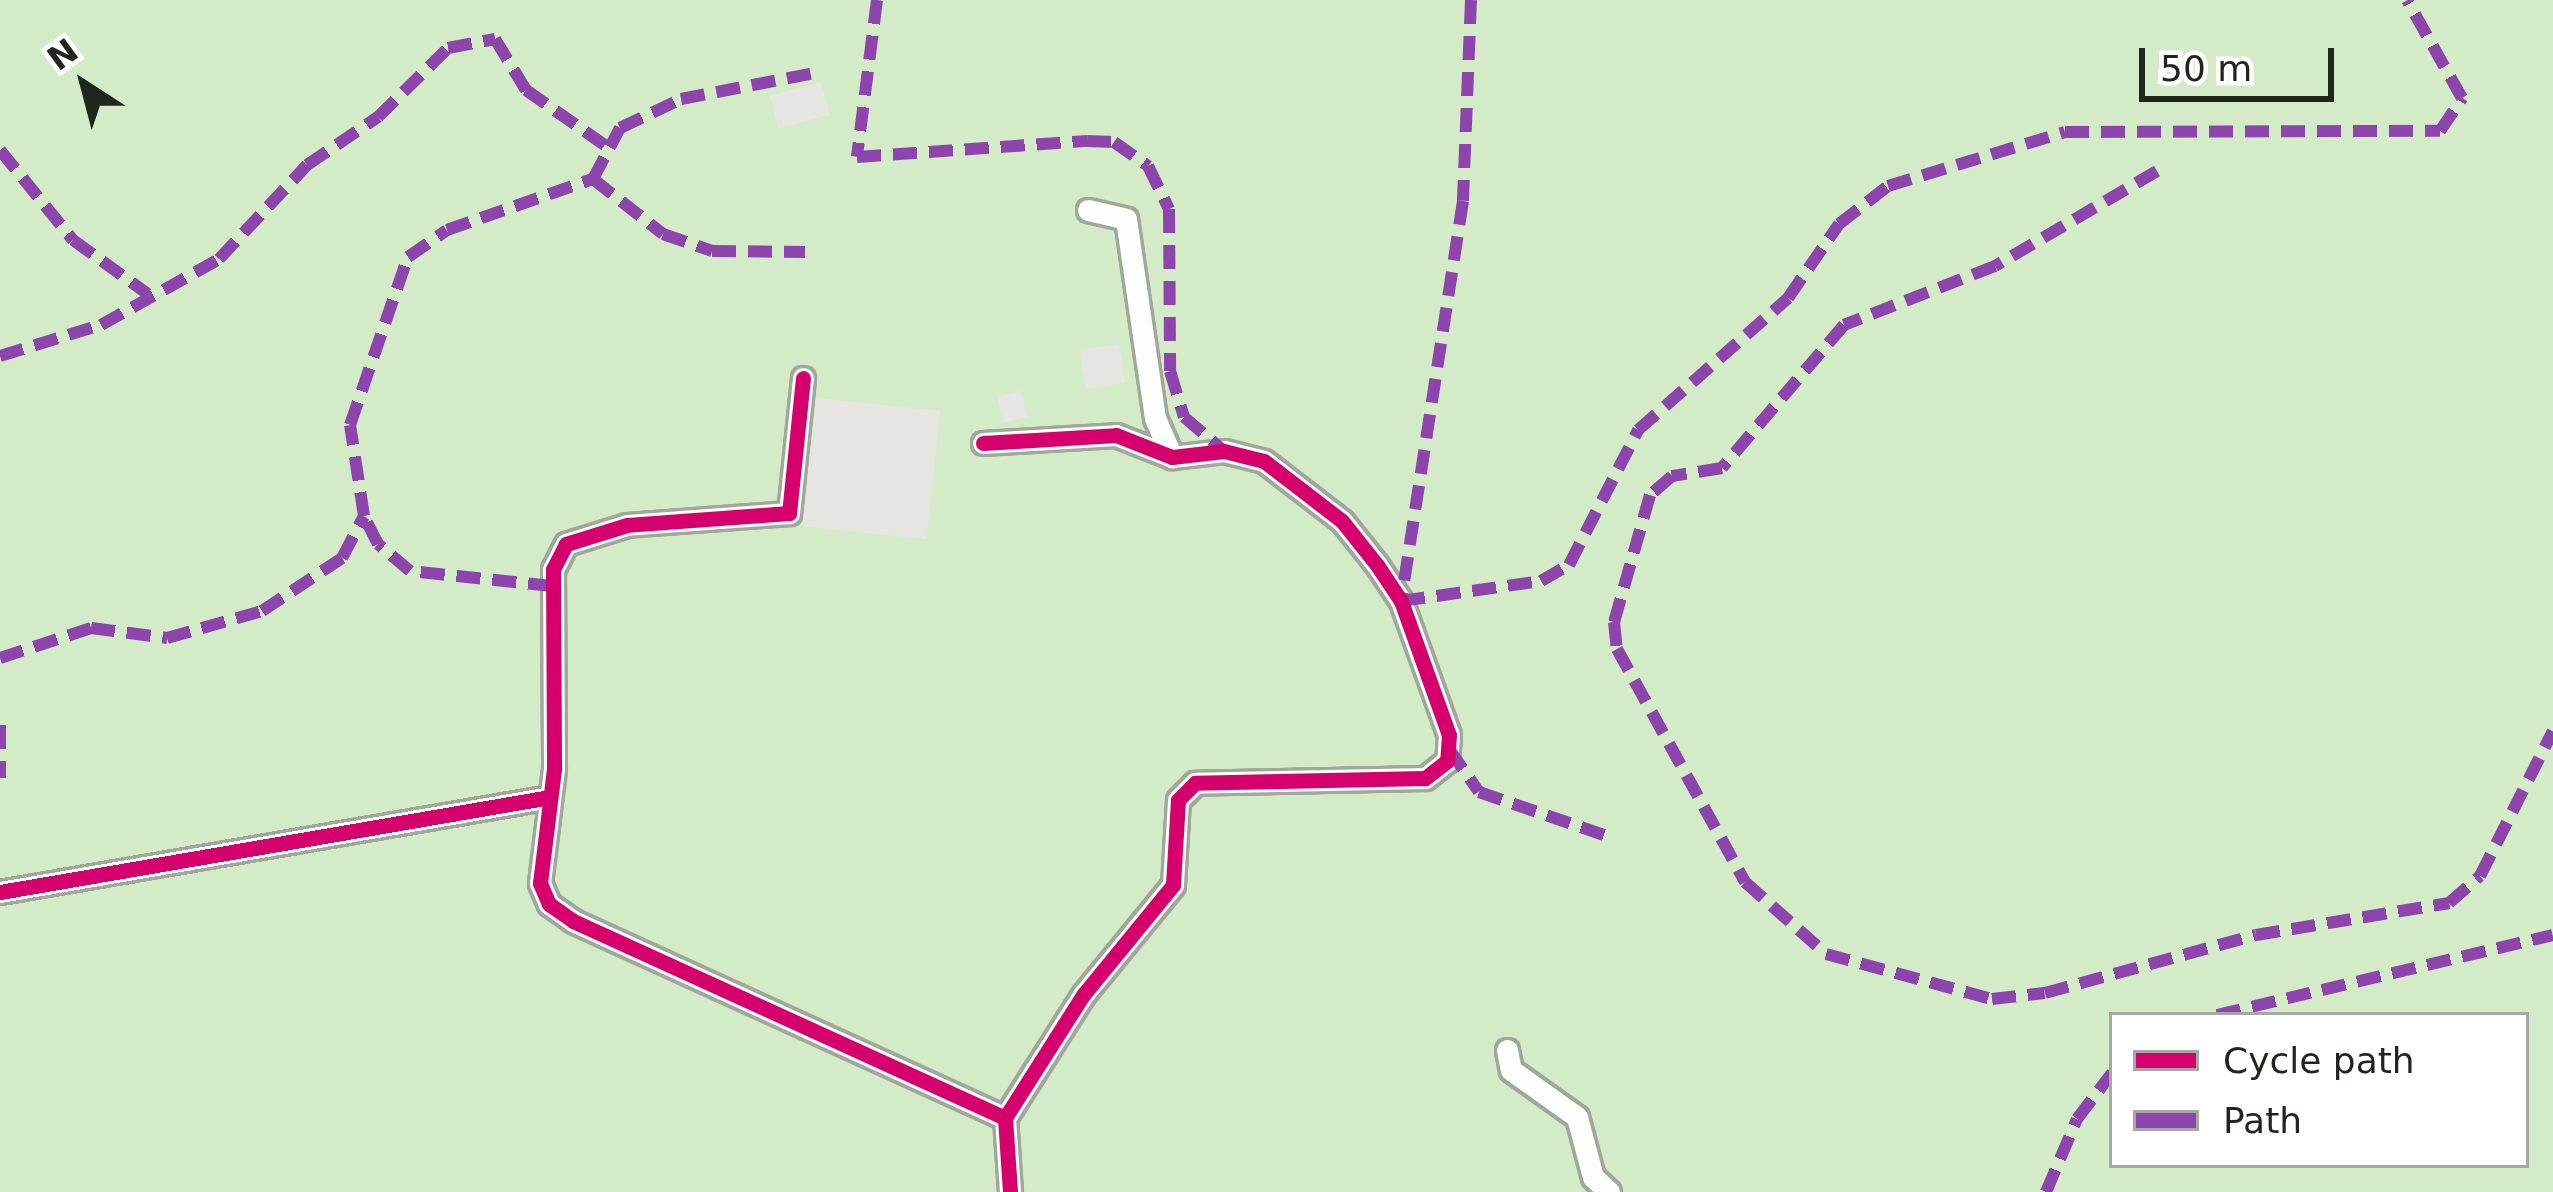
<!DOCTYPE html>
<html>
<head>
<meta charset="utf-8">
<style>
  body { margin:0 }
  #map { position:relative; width:2553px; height:1192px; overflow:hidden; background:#ebf5e6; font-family:"DejaVu Sans",sans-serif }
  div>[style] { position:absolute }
  .green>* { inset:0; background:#d4ebc8 }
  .building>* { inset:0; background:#e7e5e1; transform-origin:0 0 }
  .roads { filter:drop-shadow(3px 0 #a0a89c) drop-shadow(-3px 0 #a0a89c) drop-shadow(0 3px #a0a89c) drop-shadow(0 -3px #a0a89c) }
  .minor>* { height:21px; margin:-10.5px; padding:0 10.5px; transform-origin:10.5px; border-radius:10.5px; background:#fcfefb }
  .quiet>* { height:12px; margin-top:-6px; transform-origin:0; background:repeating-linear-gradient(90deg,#8e44ad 0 24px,transparent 0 36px) }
  .cycleway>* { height:15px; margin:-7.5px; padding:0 7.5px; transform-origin:7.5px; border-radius:7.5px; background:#d6006c }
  span { translate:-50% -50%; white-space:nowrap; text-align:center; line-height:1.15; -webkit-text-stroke:12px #fff; paint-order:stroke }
  .legend { position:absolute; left:2109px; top:1012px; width:420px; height:156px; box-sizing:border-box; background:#fff; border:3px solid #a5a8a4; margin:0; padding:15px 21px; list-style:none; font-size:36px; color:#1f261c }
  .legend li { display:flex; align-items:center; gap:24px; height:60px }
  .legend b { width:60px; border:3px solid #a5a8a4 }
  .north { position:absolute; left:24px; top:24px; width:120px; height:120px; -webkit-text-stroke:9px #fff; paint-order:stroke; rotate:324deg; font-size:33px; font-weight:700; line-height:48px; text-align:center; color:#1f261c }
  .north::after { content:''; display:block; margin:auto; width:42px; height:54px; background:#1f261c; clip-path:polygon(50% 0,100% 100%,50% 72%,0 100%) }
  .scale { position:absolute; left:2139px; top:48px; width:195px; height:54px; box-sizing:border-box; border:6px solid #1f261c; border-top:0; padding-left:15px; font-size:36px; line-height:42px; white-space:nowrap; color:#1f261c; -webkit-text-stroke:9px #fff; paint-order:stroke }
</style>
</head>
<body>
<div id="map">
  <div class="green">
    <i style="clip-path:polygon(evenodd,0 0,2553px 0,2553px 1192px,0 1192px,0 0,2112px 1015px,2526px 1015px,2526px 1165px,2112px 1165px,2112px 1015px)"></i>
  </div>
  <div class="building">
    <i style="left:821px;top:82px;width:34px;height:53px;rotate:75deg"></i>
    <i style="left:1119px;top:344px;width:39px;height:40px;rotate:81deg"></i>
    <i style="left:1021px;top:391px;width:27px;height:24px;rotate:77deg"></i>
    <i style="left:816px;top:398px;width:125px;height:129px;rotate:6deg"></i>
  </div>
  <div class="roads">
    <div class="minor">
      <i style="left:1088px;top:210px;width:39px;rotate:13deg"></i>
      <i style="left:1126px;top:219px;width:201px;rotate:81.7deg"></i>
      <i style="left:1155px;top:418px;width:43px;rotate:66.4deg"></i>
      <i style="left:803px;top:378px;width:136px;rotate:95.9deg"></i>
      <i style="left:789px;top:513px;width:162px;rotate:175.8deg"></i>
      <i style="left:627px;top:525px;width:64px;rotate:162.7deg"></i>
      <i style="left:566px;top:544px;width:28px;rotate:117deg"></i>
      <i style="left:553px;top:569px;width:200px;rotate:89.7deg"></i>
      <i style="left:554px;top:769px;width:115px;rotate:97deg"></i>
      <i style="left:540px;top:883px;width:23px;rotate:67deg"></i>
      <i style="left:549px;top:904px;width:29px;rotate:35deg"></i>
      <i style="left:573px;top:921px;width:475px;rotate:24.5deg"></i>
      <i style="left:1005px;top:1118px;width:74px;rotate:86.1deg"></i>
      <i style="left:983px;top:443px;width:133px;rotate:-3.4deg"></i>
      <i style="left:1116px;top:435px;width:60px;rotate:21.4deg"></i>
      <i style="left:1172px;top:457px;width:52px;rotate:-6.6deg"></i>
      <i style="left:1224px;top:451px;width:41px;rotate:14deg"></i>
      <i style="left:1264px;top:461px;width:98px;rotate:37.6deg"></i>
      <i style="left:1342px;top:521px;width:56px;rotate:51.5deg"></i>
      <i style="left:1377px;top:565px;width:43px;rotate:56.3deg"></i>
      <i style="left:1401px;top:601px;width:142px;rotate:70.3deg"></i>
      <i style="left:1449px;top:735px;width:26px;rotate:94deg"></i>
      <i style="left:1447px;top:761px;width:28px;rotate:142deg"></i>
      <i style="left:1425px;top:778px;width:230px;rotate:178.8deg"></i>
      <i style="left:1195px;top:783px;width:24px;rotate:135deg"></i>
      <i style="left:1178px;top:800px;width:85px;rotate:93.4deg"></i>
      <i style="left:1173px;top:885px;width:142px;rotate:129.3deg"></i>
      <i style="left:1083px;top:995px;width:146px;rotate:122.4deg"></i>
      <i style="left:0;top:892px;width:552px;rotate:-9.8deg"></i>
      <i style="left:1507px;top:1050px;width:20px;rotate:79deg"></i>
      <i style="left:1511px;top:1070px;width:81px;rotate:35.5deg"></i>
      <i style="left:1577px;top:1117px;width:62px;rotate:75.1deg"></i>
      <i style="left:1593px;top:1177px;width:22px;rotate:43deg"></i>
    </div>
  </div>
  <div class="quiet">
    <i style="left:877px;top:0;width:158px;rotate:97.3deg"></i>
    <i style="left:857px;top:157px;width:231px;rotate:-4deg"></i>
    <i style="left:1087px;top:141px;width:27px;rotate:2deg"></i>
    <i style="left:1114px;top:142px;width:42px;rotate:35.2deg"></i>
    <i style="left:1148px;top:166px;width:48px;rotate:64deg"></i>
    <i style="left:1169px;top:209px;width:162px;rotate:89.6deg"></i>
    <i style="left:1170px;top:371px;width:48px;rotate:73.1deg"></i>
    <i style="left:1184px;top:417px;width:52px;rotate:40.4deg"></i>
    <i style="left:1471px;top:0;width:201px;rotate:92.3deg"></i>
    <i style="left:1463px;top:201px;width:405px;rotate:98.8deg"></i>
    <i style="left:1401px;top:601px;width:141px;rotate:-8.1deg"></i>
    <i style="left:1541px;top:581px;width:32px;rotate:-30deg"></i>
    <i style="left:1569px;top:565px;width:152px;rotate:-62.9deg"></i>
    <i style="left:1638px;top:430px;width:200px;rotate:-41.3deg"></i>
    <i style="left:1788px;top:298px;width:90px;rotate:-55.4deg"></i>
    <i style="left:1839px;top:224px;width:62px;rotate:-37.8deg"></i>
    <i style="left:1888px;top:186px;width:185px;rotate:-17deg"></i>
    <i style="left:2065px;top:132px;width:375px;rotate:-0.2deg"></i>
    <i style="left:2440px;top:131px;width:40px;rotate:-56deg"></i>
    <i style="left:2462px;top:98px;width:112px;rotate:-119.3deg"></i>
    <i style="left:0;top:150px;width:116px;rotate:51deg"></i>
    <i style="left:73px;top:240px;width:92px;rotate:35.8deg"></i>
    <i style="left:2157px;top:171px;width:188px;rotate:149.6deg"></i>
    <i style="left:1995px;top:266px;width:162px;rotate:158.7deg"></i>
    <i style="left:1844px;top:325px;width:188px;rotate:130.5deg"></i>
    <i style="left:1722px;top:468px;width:51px;rotate:170.9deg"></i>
    <i style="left:1672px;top:476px;width:29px;rotate:139deg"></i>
    <i style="left:1650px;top:495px;width:132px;rotate:105.8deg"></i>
    <i style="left:1614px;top:622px;width:27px;rotate:84deg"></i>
    <i style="left:1617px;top:649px;width:266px;rotate:61.2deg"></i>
    <i style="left:1745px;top:882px;width:108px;rotate:41.6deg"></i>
    <i style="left:1826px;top:954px;width:172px;rotate:15.2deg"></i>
    <i style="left:1992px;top:999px;width:53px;rotate:-6.5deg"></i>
    <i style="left:2045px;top:993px;width:219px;rotate:-15.4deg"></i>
    <i style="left:2256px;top:935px;width:196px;rotate:-9.4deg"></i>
    <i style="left:2449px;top:903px;width:41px;rotate:-41.1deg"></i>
    <i style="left:2480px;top:876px;width:162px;rotate:-63.3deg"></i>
    <i style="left:593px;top:179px;width:89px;rotate:38.2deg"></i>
    <i style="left:663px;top:234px;width:52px;rotate:19.1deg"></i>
    <i style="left:712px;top:251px;width:93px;rotate:0.6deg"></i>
    <i style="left:0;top:356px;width:106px;rotate:-17.1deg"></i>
    <i style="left:101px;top:325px;width:135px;rotate:-29.2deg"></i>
    <i style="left:219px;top:259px;width:129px;rotate:-46.9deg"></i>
    <i style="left:307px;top:165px;width:86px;rotate:-34.1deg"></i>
    <i style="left:378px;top:117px;width:98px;rotate:-44.6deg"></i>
    <i style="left:448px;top:48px;width:48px;rotate:-10.8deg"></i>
    <i style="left:495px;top:39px;width:60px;rotate:58.7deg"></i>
    <i style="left:526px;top:90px;width:98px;rotate:35deg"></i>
    <i style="left:552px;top:586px;width:143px;rotate:-174deg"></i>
    <i style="left:410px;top:571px;width:42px;rotate:-139.8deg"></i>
    <i style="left:378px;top:544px;width:31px;rotate:-117deg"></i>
    <i style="left:364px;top:516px;width:92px;rotate:-98.7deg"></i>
    <i style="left:350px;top:425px;width:178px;rotate:-71deg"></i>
    <i style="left:408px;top:257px;width:47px;rotate:-34.7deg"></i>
    <i style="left:447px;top:230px;width:155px;rotate:-19.3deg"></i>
    <i style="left:593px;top:179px;width:58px;rotate:-62.1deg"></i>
    <i style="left:620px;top:128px;width:68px;rotate:-25.4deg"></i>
    <i style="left:681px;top:99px;width:142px;rotate:-11deg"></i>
    <i style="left:0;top:658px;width:96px;rotate:-18.2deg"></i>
    <i style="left:91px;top:628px;width:77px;rotate:7.5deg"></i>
    <i style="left:167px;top:638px;width:99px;rotate:-15.9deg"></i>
    <i style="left:262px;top:611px;width:96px;rotate:-33.5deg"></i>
    <i style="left:342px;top:558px;width:47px;rotate:-62.4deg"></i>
    <i style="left:0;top:725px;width:53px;rotate:90deg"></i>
    <i style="left:1449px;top:749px;width:52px;rotate:55.1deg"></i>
    <i style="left:1479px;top:792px;width:139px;rotate:19deg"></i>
    <i style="left:2217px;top:1015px;width:345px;rotate:-13.4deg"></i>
    <i style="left:2046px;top:1192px;width:79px;rotate:-67deg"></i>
    <i style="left:2077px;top:1119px;width:58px;rotate:-52.7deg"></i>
  </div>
  <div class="cycleway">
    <i style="left:803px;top:378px;width:136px;rotate:95.9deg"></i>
    <i style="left:789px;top:513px;width:162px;rotate:175.8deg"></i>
    <i style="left:627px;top:525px;width:64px;rotate:162.7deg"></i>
    <i style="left:566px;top:544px;width:28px;rotate:117deg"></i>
    <i style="left:553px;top:569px;width:200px;rotate:89.7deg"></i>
    <i style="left:554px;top:769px;width:115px;rotate:97deg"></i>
    <i style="left:540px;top:883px;width:23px;rotate:67deg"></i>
    <i style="left:549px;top:904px;width:29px;rotate:35deg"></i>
    <i style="left:573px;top:921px;width:475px;rotate:24.5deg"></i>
    <i style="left:1005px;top:1118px;width:74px;rotate:86.1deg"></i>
    <i style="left:983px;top:443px;width:133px;rotate:-3.4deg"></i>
    <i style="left:1116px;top:435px;width:60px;rotate:21.4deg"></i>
    <i style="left:1172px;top:457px;width:52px;rotate:-6.6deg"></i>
    <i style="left:1224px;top:451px;width:41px;rotate:14deg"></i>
    <i style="left:1264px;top:461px;width:98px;rotate:37.6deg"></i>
    <i style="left:1342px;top:521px;width:56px;rotate:51.5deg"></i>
    <i style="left:1377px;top:565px;width:43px;rotate:56.3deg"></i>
    <i style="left:1401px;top:601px;width:142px;rotate:70.3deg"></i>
    <i style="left:1449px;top:735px;width:26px;rotate:94deg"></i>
    <i style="left:1447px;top:761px;width:28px;rotate:142deg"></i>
    <i style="left:1425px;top:778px;width:230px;rotate:178.8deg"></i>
    <i style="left:1195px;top:783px;width:24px;rotate:135deg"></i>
    <i style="left:1178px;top:800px;width:85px;rotate:93.4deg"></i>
    <i style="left:1173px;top:885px;width:142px;rotate:129.3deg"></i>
    <i style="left:1083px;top:995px;width:146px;rotate:122.4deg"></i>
    <i style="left:0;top:892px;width:552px;rotate:-9.8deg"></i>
  </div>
  <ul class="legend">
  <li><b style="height:15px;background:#d6006c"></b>Cycle path</li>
  <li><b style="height:15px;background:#8e44ad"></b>Path</li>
  </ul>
  <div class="north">N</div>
  <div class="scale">50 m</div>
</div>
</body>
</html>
